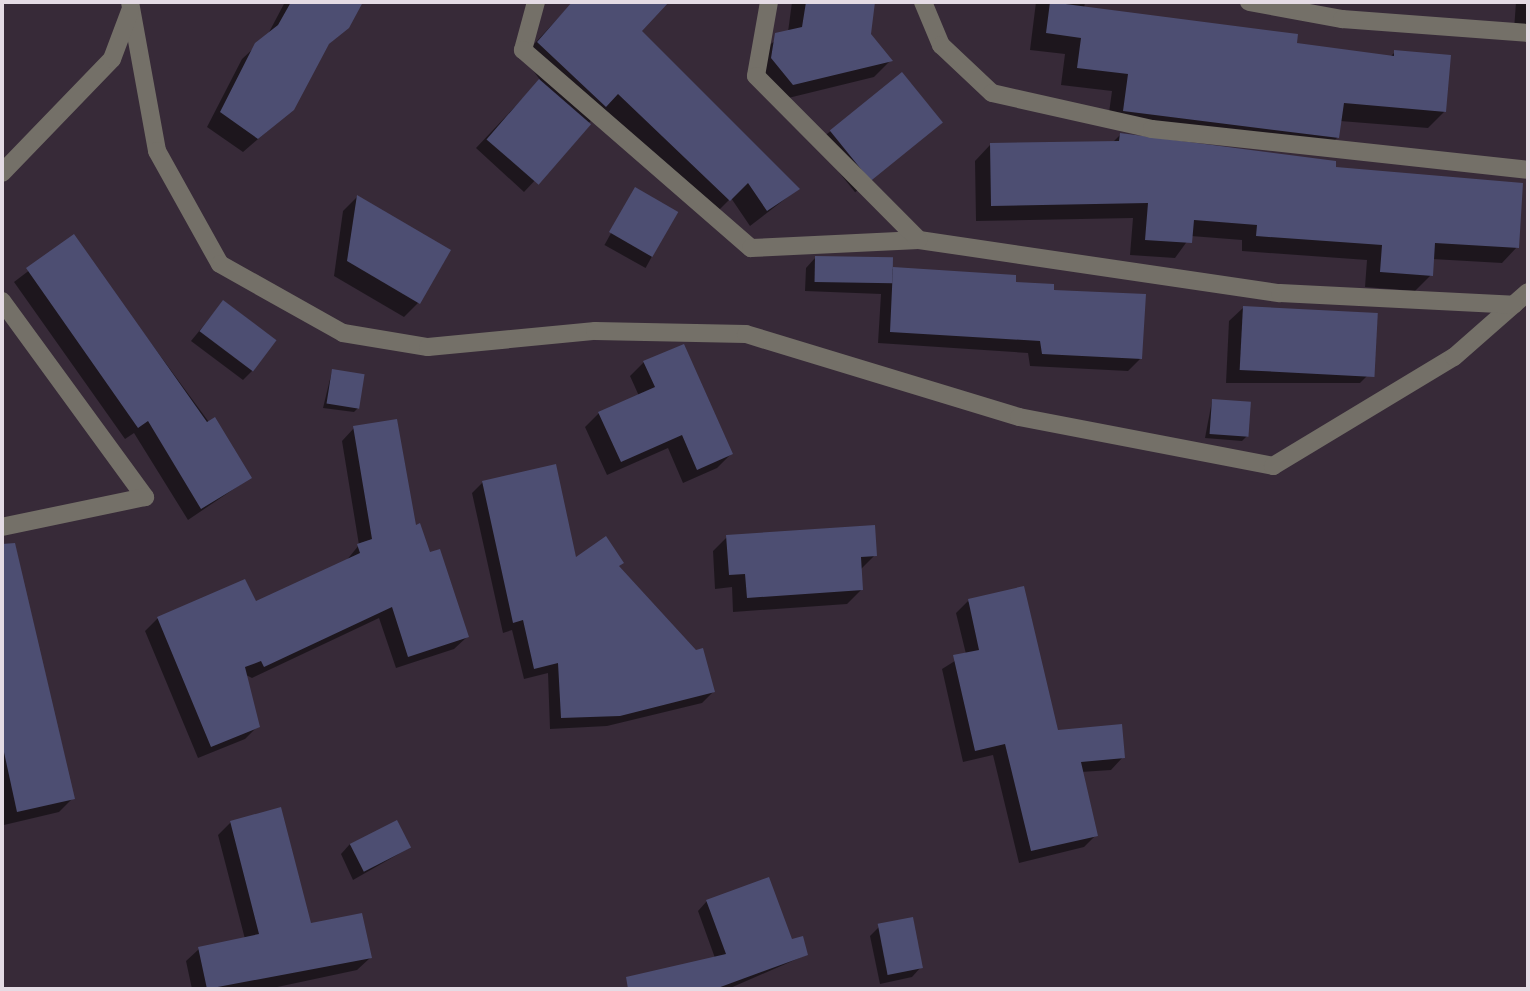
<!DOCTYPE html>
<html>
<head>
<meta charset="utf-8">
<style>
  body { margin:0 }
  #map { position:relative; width:1530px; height:991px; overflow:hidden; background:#372a38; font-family:"Work Sans",sans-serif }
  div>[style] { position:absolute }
  .shadow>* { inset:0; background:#0007; transform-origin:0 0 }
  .building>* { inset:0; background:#4d4e72; transform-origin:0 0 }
  .minor>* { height:18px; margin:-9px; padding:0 9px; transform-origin:9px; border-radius:9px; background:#747068 }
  span { translate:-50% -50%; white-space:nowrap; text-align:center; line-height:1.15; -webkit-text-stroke:7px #372a38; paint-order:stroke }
  .frame { position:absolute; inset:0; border:4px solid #e4dbe4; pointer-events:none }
</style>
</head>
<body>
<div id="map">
  <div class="shadow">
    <i style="clip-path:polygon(285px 2px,361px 2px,348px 27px,324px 48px,293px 109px,243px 152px,207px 127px,242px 59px,267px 36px)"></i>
    <i style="clip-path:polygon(573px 2px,666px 2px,639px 31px,798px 189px,750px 226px,731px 198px,713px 216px,601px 110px,524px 192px,476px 148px,540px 80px,523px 56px)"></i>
    <i style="clip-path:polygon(792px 2px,873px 2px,869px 35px,890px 61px,874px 77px,776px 101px,755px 75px,759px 52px,788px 32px)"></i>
    <i style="clip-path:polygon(1036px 2px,1085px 2px,1084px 9px,1295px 44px,1390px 57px,1395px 52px,1445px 111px,1428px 128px,1340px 121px,1338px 137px,1321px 154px,1107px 127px,1112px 91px,1061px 85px,1065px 54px,1030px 50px)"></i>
    <i style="clip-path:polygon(1516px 2px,1528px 2px,1528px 31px,1514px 30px)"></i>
    <i style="left:901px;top:74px;width:63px;height:110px;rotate:51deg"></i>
    <i style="clip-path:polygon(1120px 135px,1334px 169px,1517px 247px,1502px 263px,1432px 259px,1431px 275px,1415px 291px,1365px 287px,1367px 260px,1242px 251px,1242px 240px,1191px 236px,1175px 258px,1130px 255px,1133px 218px,976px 221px,975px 161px,990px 145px,1113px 142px)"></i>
    <i style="left:635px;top:190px;width:47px;height:63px;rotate:29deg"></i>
    <i style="clip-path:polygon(357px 197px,418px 303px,404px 317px,334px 276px,343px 211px)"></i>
    <i style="clip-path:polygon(73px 237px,250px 478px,188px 520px,134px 433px,125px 439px,14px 282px)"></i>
    <i style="clip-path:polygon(815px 258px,1052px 292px,1140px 359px,1128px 371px,1030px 366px,1028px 353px,878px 343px,881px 294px,805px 291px,806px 268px)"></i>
    <i style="clip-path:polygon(223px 302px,253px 370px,243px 380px,191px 341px)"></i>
    <i style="clip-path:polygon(1244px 307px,1374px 369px,1360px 383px,1226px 383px,1229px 321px)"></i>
    <i style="clip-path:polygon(644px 362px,731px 454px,717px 468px,683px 483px,668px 448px,607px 475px,585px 427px,599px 413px,639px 396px,630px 376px)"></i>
    <i style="clip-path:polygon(332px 371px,358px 408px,354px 412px,323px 408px)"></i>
    <i style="clip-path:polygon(1212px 401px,1247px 436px,1242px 441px,1205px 438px)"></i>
    <i style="clip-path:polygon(354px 428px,429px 554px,467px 637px,454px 649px,396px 668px,379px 618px,252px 678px,244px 674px,258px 726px,245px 739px,198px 758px,145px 631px,158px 618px,255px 604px,346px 561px,359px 545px,342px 441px)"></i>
    <i style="clip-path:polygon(483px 482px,575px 560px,618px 567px,713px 692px,702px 703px,607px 726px,550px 729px,548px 673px,524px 679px,512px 630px,503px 633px,472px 493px)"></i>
    <i style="clip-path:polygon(727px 537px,875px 555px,860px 570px,861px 590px,847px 604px,733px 612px,732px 587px,715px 589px,713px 551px)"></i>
    <i style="clip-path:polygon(22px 584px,73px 798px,59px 812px,4px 825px,2px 588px)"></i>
    <i style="clip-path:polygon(968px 601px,1057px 731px,1123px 757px,1111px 770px,1081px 772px,1096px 835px,1084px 847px,1019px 863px,993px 755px,963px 762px,942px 669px,966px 654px,956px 613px)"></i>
    <i style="clip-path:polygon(231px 822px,310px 925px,370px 958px,357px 970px,268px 989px,192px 989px,186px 961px,199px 949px,245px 939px,218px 835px)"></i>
    <i style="clip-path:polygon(350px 844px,409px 848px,353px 880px,341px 854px)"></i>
    <i style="clip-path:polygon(707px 901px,806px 955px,728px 989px,627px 989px,636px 977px,715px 958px,698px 911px)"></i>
    <i style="clip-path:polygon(879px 927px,921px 967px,912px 977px,880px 984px,870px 936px)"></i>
  </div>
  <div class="building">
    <i style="clip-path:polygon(291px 2px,363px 2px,349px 28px,329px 44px,294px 110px,258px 139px,220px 112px,255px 43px,278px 25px)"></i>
    <i style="clip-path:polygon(572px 2px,669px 2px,642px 31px,800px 189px,767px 211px,748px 183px,730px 201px,618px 94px,606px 107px,537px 42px)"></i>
    <i style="clip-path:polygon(806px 2px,875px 2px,871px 34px,893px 61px,793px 85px,771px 58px,775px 33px,802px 27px)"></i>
    <i style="clip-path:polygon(1050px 2px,1298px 34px,1297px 43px,1394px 56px,1394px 50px,1451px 55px,1446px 112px,1344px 103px,1339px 138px,1123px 111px,1128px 74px,1077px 68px,1081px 38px,1046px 33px)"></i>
    <i style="left:902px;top:72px;width:65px;height:93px;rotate:51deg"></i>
    <i style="left:539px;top:79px;width:69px;height:80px;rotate:41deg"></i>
    <i style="clip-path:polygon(1120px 133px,1336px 161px,1336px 167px,1523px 183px,1519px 248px,1435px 243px,1433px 276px,1380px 272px,1382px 245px,1256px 236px,1257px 225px,1194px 220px,1192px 243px,1145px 240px,1148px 203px,991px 206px,990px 143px,1119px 141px)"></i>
    <i style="left:635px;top:187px;width:50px;height:52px;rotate:30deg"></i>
    <i style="clip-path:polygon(357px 195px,451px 250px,420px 304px,347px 261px)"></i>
    <i style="clip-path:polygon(74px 234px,207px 422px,215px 417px,252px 478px,201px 509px,148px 421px,138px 428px,26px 268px)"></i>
    <i style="left:815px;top:256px;width:78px;height:26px;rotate:1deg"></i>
    <i style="clip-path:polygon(893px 267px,1016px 275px,1016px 282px,1054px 284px,1054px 290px,1146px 294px,1142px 359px,1042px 354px,1040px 341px,890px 332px)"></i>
    <i style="left:223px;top:300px;width:67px;height:39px;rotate:37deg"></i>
    <i style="left:1243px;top:306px;width:135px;height:64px;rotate:3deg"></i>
    <i style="clip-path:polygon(684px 344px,733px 454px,697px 470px,682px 435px,621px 462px,598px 412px,655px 387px,643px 361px)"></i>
    <i style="left:332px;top:369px;width:33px;height:35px;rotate:9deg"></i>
    <i style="left:1212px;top:399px;width:39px;height:35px;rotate:4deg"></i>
    <i style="clip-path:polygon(397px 419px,416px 525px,420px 523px,430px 552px,440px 549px,469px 637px,408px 657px,392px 607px,264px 667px,261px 661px,245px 667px,260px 727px,211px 747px,157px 617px,245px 579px,256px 601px,360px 553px,357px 544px,372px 539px,353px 426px)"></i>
    <i style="clip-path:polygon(556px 464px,576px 557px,606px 536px,624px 563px,619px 566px,696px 650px,703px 648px,715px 692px,620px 716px,561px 718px,558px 663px,534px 669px,523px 620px,513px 623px,482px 481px)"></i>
    <i style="clip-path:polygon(875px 525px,877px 556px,861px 557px,863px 590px,747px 598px,745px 574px,729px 575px,726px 535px)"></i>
    <i style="clip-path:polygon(15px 543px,75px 799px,17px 812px,2px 743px,2px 544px)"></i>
    <i style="clip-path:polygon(1024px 586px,1058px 730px,1122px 724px,1125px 758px,1081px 762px,1098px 836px,1031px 851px,1005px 744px,975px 751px,953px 655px,979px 650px,968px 599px)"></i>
    <i style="clip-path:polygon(281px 807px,311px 923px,362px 913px,372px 958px,207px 989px,198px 947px,259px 934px,230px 821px)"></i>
    <i style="left:397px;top:820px;width:31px;height:53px;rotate:63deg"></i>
    <i style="clip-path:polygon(769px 877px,792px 939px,803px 936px,808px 955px,715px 989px,628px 989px,626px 977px,726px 954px,706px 900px)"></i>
    <i style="left:913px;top:917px;width:52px;height:36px;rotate:79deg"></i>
  </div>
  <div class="minor">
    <i style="left:130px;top:2px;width:151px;rotate:79.7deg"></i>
    <i style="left:157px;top:151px;width:129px;rotate:60.9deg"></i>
    <i style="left:220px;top:264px;width:141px;rotate:29.3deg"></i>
    <i style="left:343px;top:333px;width:86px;rotate:9.4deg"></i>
    <i style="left:428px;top:347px;width:168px;rotate:-5.5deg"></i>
    <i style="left:595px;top:331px;width:151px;rotate:1.1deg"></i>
    <i style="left:746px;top:334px;width:285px;rotate:16.9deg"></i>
    <i style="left:1019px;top:417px;width:259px;rotate:10.9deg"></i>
    <i style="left:1273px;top:466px;width:211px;rotate:-31.1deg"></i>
    <i style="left:1454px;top:357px;width:98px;rotate:-41.3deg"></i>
    <i style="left:536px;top:2px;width:50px;rotate:105.2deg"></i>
    <i style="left:523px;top:50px;width:302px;rotate:41deg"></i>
    <i style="left:751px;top:248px;width:168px;rotate:-2.7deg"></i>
    <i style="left:919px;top:240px;width:365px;rotate:8.4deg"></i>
    <i style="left:1280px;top:293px;width:234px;rotate:2.9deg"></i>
    <i style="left:769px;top:2px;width:75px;rotate:100deg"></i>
    <i style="left:756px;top:76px;width:231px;rotate:45.2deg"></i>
    <i style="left:923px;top:2px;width:47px;rotate:67.3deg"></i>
    <i style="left:941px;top:45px;width:70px;rotate:43.3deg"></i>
    <i style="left:992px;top:93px;width:164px;rotate:12.7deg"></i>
    <i style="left:1152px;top:129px;width:378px;rotate:6.2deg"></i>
    <i style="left:1249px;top:2px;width:95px;rotate:10.4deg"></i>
    <i style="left:1342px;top:19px;width:187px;rotate:4.3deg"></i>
    <i style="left:2px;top:173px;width:158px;rotate:-46deg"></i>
    <i style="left:112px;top:59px;width:51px;rotate:-69.4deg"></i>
    <i style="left:2px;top:301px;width:243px;rotate:53.9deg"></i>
    <i style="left:145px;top:497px;width:146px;rotate:168.2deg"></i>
  </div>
  <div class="frame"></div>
</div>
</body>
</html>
